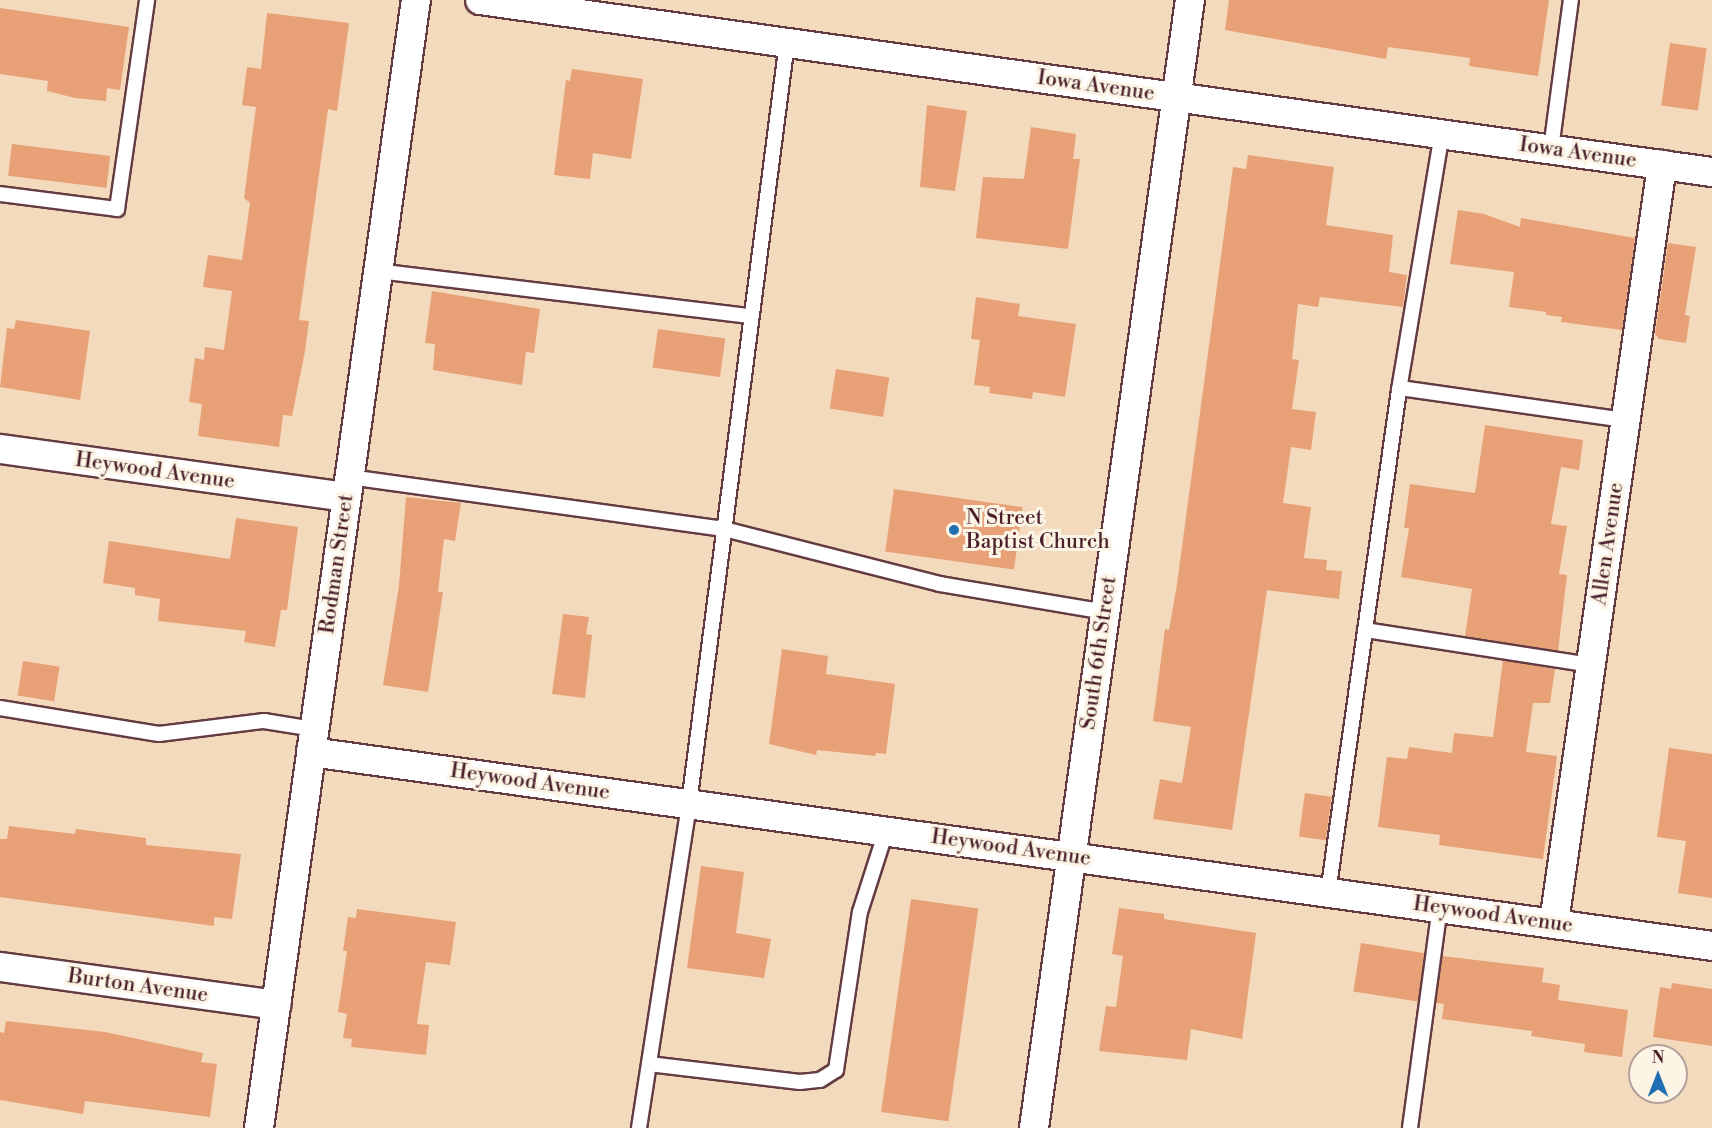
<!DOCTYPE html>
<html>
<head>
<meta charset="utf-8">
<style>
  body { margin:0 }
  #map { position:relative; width:1712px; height:1128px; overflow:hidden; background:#f4dabd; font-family:"Libre Bodoni",serif }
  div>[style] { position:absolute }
  .building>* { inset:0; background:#e8a076; transform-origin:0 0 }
  .roads { filter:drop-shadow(2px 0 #643b41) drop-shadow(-2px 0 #643b41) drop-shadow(0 2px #643b41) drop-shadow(0 -2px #643b41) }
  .lane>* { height:14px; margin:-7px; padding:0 7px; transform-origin:7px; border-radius:7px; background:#fff }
  .street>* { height:28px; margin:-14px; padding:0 14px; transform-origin:14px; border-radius:14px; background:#fff }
  .dots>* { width:16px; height:16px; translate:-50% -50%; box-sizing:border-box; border:3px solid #fcf5e5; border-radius:50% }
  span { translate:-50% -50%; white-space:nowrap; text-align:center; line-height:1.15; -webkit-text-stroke:6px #fcf5e5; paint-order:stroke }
  .street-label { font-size:21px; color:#4a1f2b }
  .poi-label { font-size:21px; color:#4a1f2b }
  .left { translate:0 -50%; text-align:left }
  .north { position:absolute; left:1628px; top:1044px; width:60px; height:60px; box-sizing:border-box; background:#fcf5e5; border:2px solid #b59f9b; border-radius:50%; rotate:0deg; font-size:16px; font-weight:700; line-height:24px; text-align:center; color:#4a1f2b }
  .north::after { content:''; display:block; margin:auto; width:21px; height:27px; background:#1f6fb2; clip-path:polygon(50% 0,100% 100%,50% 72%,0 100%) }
</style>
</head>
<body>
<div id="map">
  <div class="building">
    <i style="clip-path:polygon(1229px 0,1549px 0,1538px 76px,1469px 66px,1470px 58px,1388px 47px,1386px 59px,1225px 30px)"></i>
    <i style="clip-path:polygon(0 8px,129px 27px,120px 90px,107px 88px,106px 101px,75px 98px,47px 91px,48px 81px,0 74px)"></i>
    <i style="clip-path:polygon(267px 13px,349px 23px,337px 111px,328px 109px,299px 320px,309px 321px,305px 351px,292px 416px,283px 415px,279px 447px,198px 436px,202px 404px,189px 402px,195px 358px,204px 360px,205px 347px,224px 350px,232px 291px,203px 287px,208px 255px,242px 260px,250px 203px,244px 198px,256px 107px,242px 105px,247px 67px,261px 69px)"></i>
    <i style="left:1670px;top:43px;width:37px;height:63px;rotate:8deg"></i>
    <i style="clip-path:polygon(572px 69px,643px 79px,631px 159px,593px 153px,590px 179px,554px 175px,566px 80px,570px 81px)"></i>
    <i style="clip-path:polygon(927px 105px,967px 111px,955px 191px,920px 187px)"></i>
    <i style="clip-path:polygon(1031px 127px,1076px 134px,1073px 159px,1080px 159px,1068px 249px,976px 238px,983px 177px,1024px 179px)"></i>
    <i style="left:12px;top:144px;width:99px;height:32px;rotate:7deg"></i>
    <i style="clip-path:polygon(1248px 155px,1334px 167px,1326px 225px,1393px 235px,1389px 272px,1407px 275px,1403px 307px,1320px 297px,1318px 307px,1298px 304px,1292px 359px,1299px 360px,1292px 409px,1316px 412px,1311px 450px,1291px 447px,1283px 503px,1311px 507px,1304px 558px,1327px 560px,1326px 570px,1342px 571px,1339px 599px,1267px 590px,1232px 830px,1153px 819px,1160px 779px,1182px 783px,1191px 727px,1153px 721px,1165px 629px,1169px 630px,1177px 584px,1233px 167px,1246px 169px)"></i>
    <i style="clip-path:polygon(1458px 210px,1484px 214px,1520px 227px,1521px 218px,1635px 238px,1622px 330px,1561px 322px,1562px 317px,1546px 315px,1546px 312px,1509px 307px,1514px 272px,1450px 264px)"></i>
    <i style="clip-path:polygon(1668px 243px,1696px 247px,1685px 315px,1690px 316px,1686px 343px,1659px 339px,1655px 334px)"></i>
    <i style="clip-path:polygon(432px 291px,540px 309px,534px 353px,526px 352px,522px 385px,433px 370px,435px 344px,425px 343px)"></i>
    <i style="clip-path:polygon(976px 297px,1020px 304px,1018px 316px,1076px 324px,1065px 397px,1033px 392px,1032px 399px,989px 393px,990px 387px,974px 385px,980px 340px,971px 339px)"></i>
    <i style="clip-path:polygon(16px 320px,90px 331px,80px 400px,0 387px,7px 328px,14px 329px)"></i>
    <i style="left:658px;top:329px;width:68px;height:39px;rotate:8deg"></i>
    <i style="left:836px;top:369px;width:54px;height:40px;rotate:9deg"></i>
    <i style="clip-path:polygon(1485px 425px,1583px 440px,1579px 470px,1561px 467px,1551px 524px,1567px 526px,1559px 574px,1567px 575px,1558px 651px,1465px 636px,1472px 589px,1401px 577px,1409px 528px,1404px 528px,1410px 484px,1475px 493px)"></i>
    <i style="left:894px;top:489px;width:130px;height:63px;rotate:8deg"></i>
    <i style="clip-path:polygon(406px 497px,461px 503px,455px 541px,444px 539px,438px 592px,443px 592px,428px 692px,383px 685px,399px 586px)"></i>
    <i style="clip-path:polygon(236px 518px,298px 527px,287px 610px,281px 610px,275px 647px,244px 642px,246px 631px,158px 621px,160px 599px,135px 595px,135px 588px,103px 583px,109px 541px,230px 559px)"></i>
    <i style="clip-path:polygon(563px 614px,589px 617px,586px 634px,592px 635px,585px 698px,552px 694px)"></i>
    <i style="clip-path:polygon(782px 649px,828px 656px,826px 674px,895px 684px,886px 754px,876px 753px,875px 756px,817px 750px,816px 755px,769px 744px)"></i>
    <i style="clip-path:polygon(1503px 660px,1555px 669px,1550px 703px,1533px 703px,1526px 752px,1557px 756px,1543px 859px,1439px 845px,1440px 835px,1378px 827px,1387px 757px,1407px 759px,1409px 747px,1452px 753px,1454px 733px,1493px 737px)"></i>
    <i style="left:23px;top:661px;width:37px;height:35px;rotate:9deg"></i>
    <i style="clip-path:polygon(1669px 748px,1712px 754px,1712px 898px,1678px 893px,1686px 841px,1657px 837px)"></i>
    <i style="left:1305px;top:793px;width:27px;height:44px;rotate:8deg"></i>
    <i style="clip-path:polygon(9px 826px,75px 834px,76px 829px,146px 838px,146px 845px,241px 854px,232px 919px,214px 917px,214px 926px,0 897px,0 839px,7px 839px)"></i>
    <i style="clip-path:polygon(701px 866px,744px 872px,736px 933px,771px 939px,764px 978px,687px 968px)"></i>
    <i style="left:911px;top:899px;width:68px;height:215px;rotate:8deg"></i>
    <i style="clip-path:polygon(1119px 908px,1164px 914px,1164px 919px,1256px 933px,1242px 1039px,1191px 1029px,1187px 1060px,1099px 1051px,1106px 1006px,1116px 1007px,1123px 956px,1112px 954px)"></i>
    <i style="clip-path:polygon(357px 909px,456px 922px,450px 965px,426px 962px,417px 1024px,429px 1025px,426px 1055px,351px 1047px,352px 1039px,343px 1038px,347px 1014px,338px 1012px,347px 951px,343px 951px,348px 917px,356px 918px)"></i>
    <i style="left:1361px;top:943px;width:65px;height:49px;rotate:9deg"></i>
    <i style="clip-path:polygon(1442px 956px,1544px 968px,1542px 982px,1560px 985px,1558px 1000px,1628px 1010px,1622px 1057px,1584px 1052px,1585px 1044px,1531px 1036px,1532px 1031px,1442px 1019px,1444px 1004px,1436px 1003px)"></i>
    <i style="clip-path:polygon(1672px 983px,1712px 989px,1712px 1046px,1653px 1037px,1660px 987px,1671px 989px)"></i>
    <i style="clip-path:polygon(6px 1021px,105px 1032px,203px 1053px,201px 1062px,217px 1064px,210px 1117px,85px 1101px,83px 1114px,0 1100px,0 1032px,4px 1033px)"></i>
  </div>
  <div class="roads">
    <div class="lane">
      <i style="left:1551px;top:149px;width:150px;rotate:-82.4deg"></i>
      <i style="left:0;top:194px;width:118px;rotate:7.3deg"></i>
      <i style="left:117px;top:209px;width:211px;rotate:-81.8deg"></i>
      <i style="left:377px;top:271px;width:377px;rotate:6.9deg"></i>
      <i style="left:1400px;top:388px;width:227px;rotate:8.1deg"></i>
      <i style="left:349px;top:477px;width:379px;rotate:7.9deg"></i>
      <i style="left:724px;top:529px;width:223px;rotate:14.3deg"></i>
      <i style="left:940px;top:584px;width:167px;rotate:9.6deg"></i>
      <i style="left:1365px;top:630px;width:229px;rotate:8.8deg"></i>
      <i style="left:0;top:708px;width:161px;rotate:9.3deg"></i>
      <i style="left:159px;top:734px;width:106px;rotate:-7.1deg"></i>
      <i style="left:264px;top:721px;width:51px;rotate:9.1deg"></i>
      <i style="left:1328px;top:893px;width:508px;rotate:-81.97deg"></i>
      <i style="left:1399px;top:390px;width:260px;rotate:-80.5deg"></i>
      <i style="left:649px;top:1064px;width:152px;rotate:6.8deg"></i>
      <i style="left:800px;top:1082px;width:20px;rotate:-6deg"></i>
      <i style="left:820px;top:1080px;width:19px;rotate:-32deg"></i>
      <i style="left:836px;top:1070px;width:160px;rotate:-81.4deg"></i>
      <i style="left:860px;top:912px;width:85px;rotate:-72.2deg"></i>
      <i style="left:639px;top:1128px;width:328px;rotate:-81.2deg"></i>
      <i style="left:689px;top:804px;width:768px;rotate:-82.67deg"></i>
      <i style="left:1410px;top:1128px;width:223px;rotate:-82.3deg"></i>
    </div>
    <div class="street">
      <i style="left:480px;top:0;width:1244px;rotate:7.95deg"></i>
      <i style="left:0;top:449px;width:349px;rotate:7.9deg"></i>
      <i style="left:311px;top:752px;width:1414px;rotate:7.88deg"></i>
      <i style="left:1554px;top:923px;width:766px;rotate:-81.89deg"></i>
      <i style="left:0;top:967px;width:279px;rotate:7.8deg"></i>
      <i style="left:259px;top:1128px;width:1139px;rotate:-82.08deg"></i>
      <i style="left:1034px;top:1128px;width:1139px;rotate:-82.13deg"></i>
    </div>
  </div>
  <div class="dots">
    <i style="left:954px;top:530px;background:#1f6fb2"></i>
  </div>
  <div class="street-label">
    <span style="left:1096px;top:86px;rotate:8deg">Iowa Avenue</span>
    <span style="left:1578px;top:153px;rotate:8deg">Iowa Avenue</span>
    <span style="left:155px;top:471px;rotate:8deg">Heywood Avenue</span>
    <span style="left:1608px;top:544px;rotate:-82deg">Allen Avenue</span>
    <span style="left:337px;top:564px;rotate:-82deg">Rodman Street</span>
    <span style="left:1099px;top:653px;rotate:-82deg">South 6th Street</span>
    <span style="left:530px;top:782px;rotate:8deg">Heywood Avenue</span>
    <span style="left:1011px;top:848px;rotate:8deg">Heywood Avenue</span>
    <span style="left:1493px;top:915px;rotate:8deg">Heywood Avenue</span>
    <span style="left:138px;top:986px;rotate:8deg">Burton Avenue</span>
  </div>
  <div class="poi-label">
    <span class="left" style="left:966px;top:530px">N Street<br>Baptist Church</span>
  </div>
  <div class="north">N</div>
</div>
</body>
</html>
